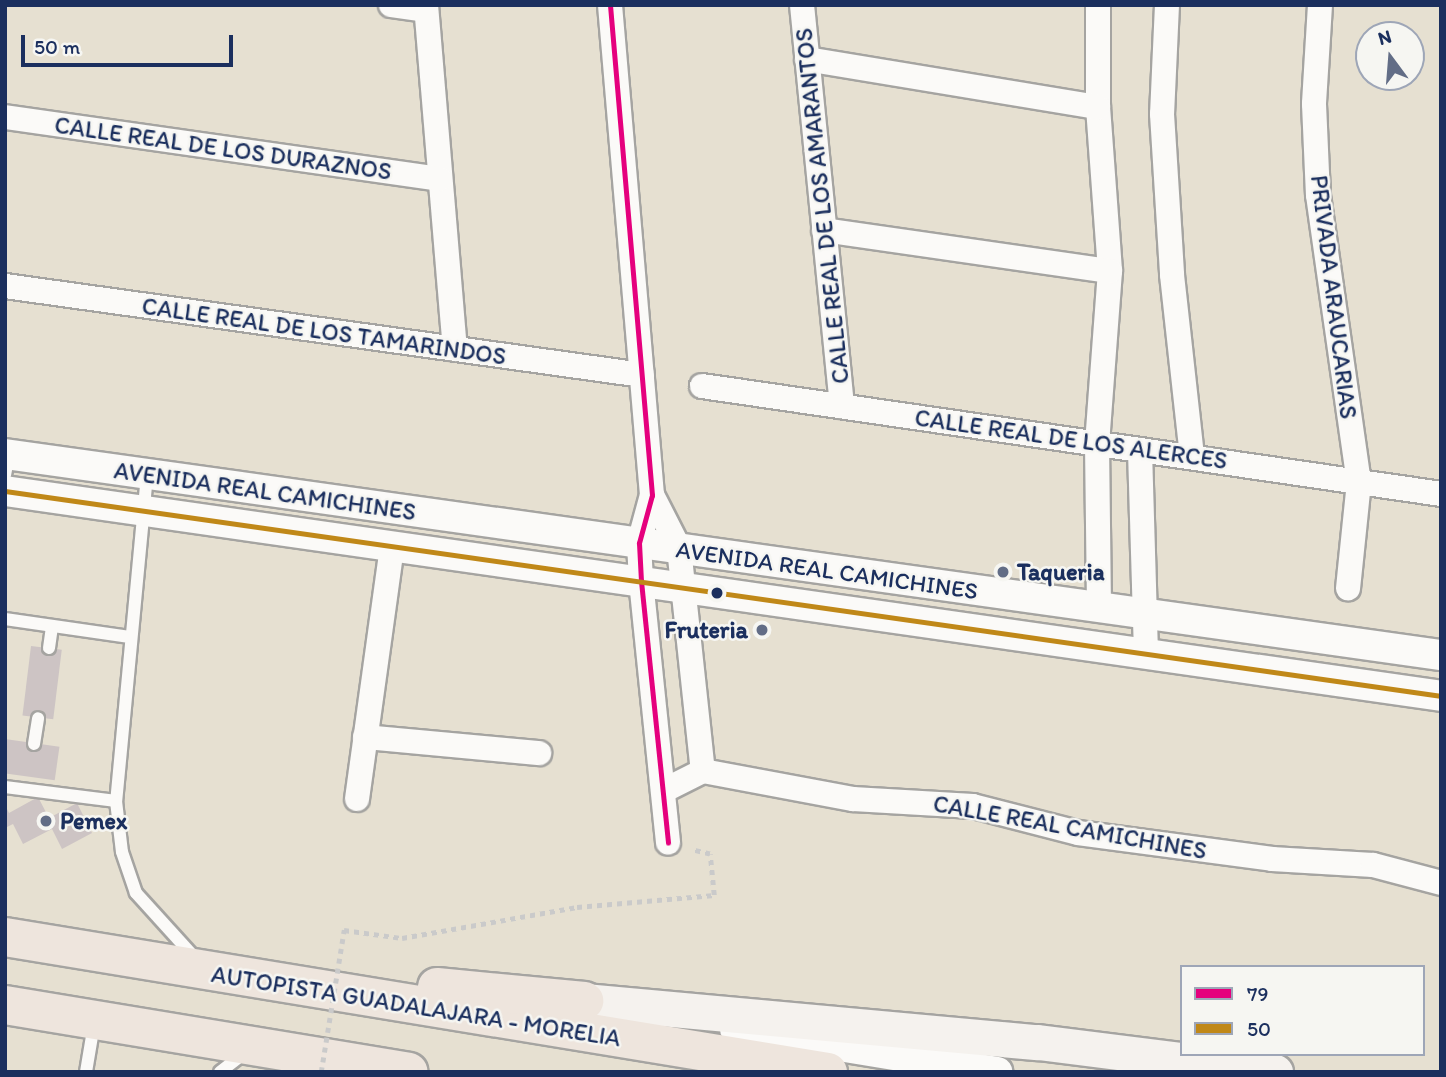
<!DOCTYPE html>
<html>
<head>
<meta charset="utf-8">
<style>
  body { margin:0 }
  #map { position:relative; width:1446px; height:1077px; overflow:hidden; background:#e6e0d1; font-family:Itim,sans-serif }
  div>[style] { position:absolute }
  .building>* { inset:0; background:#cdc4c4; transform-origin:0 0 }
  .path>* { height:4.5px; margin-top:-2.25px; transform-origin:0; background:repeating-linear-gradient(90deg,#cacaca 0 5px,transparent 0 10px) }
  .roads { filter:drop-shadow(2px 0 #a5a4a1) drop-shadow(-2px 0 #a5a4a1) drop-shadow(0 2px #a5a4a1) drop-shadow(0 -2px #a5a4a1) }
  .service>* { height:12px; margin:-6px; padding:0 6px; transform-origin:6px; border-radius:6px; background:#fbfaf8 }
  .minor>* { height:24px; margin:-12px; padding:0 12px; transform-origin:12px; border-radius:12px; background:#fbfaf8 }
  .tertiary>* { height:30px; margin:-15px; padding:0 15px; transform-origin:15px; border-radius:15px; background:#fbfaf8 }
  .secondary>* { height:35px; margin:-17.5px; padding:0 17.5px; transform-origin:17.5px; border-radius:17.5px; background:#f5f2ee }
  .motorway>* { height:38px; margin:-19px; padding:0 19px; transform-origin:19px; border-radius:19px; background:#eee5dd }
  .path-bridge>* { height:4.5px; margin-top:-2.25px; transform-origin:0; background:repeating-linear-gradient(90deg,#cacaca 0 5px,transparent 0 10px) }
  .bus-1>* { height:5px; margin:-2.5px; padding:0 2.5px; transform-origin:2.5px; border-radius:2.5px; background:#e5007d }
  .bus-2>* { height:5px; margin:-2.5px; padding:0 2.5px; transform-origin:2.5px; border-radius:2.5px; background:#c08818 }
  .dots>* { width:19px; height:19px; translate:-50% -50%; box-sizing:border-box; border:4px solid #f6f6f2; border-radius:50% }
  span { translate:-50% -50%; white-space:nowrap; text-align:center; line-height:1.15; -webkit-text-stroke:5px #f6f6f2; paint-order:stroke }
  .street-label { font-size:24px; color:#1b2f5e }
  .poi-label { font-size:24px; color:#1b2f5e; font-weight:700 }
  .left { translate:0 -50%; text-align:left }
  .right { translate:-100% -50%; text-align:right }
  .frame { position:absolute; inset:0; border:7px solid #1b2f5e; pointer-events:none }
  .legend { position:absolute; left:1180px; top:965px; width:245px; height:91px; box-sizing:border-box; background:#f6f6f2; border:2px solid #9ea6b7; margin:0; padding:9px 12px; list-style:none; font-size:21px; color:#1b2f5e }
  .legend li { display:flex; align-items:center; gap:14px; height:35px }
  .legend b { width:35px; border:2px solid #9ea6b7 }
  .north { position:absolute; left:1355px; top:21px; width:70px; height:70px; box-sizing:border-box; background:#f6f6f2; border:2px solid #9ea6b7; border-radius:50%; rotate:344deg; font-size:19px; font-weight:700; line-height:28px; text-align:center; color:#1b2f5e }
  .north::after { content:''; display:block; margin:auto; width:24px; height:32px; background:#626d86; clip-path:polygon(50% 0,100% 100%,50% 72%,0 100%) }
  .scale { position:absolute; left:21px; top:35px; width:212px; height:32px; box-sizing:border-box; border:4px solid #1b2f5e; border-top:0; padding-left:9px; font-size:21px; line-height:24px; white-space:nowrap; color:#1b2f5e; -webkit-text-stroke:5px #f6f6f2; paint-order:stroke }
</style>
</head>
<body>
<div id="map">
  <div class="building">
    <i style="left:31px;top:646px;width:31px;height:70px;rotate:7deg"></i>
    <i style="left:5px;top:739px;width:55px;height:34px;rotate:8deg"></i>
    <i style="clip-path:polygon(38px 797px,49px 818px,77px 803px,92px 833px,62px 849px,52px 829px,23px 844px,13px 824px,5px 828px,5px 805px,9px 813px)"></i>
  </div>
  <div class="path">
    <i style="left:344px;top:930px;width:59px;rotate:7.9deg"></i>
    <i style="left:402px;top:938px;width:178px;rotate:-10deg"></i>
    <i style="left:577px;top:907px;width:138px;rotate:-5deg"></i>
    <i style="left:714px;top:895px;width:41px;rotate:-95.6deg"></i>
    <i style="left:710px;top:854px;width:17px;rotate:-167deg"></i>
  </div>
  <div class="roads">
    <div class="service">
      <i style="left:5px;top:475px;width:20px;rotate:-79deg"></i>
      <i style="left:147px;top:475px;width:327px;rotate:95.4deg"></i>
      <i style="left:116px;top:801px;width:51px;rotate:83.3deg"></i>
      <i style="left:122px;top:852px;width:43px;rotate:71.1deg"></i>
      <i style="left:136px;top:893px;width:86px;rotate:47.8deg"></i>
      <i style="left:5px;top:619px;width:126px;rotate:8.2deg"></i>
      <i style="left:49px;top:648px;width:22px;rotate:-82deg"></i>
      <i style="left:34px;top:744px;width:26px;rotate:-81deg"></i>
      <i style="left:5px;top:787px;width:112px;rotate:7.2deg"></i>
      <i style="left:86px;top:1072px;width:49px;rotate:-80.5deg"></i>
      <i style="left:220px;top:1072px;width:31px;rotate:-38deg"></i>
    </div>
    <div class="minor">
      <i style="left:391px;top:5px;width:35px;rotate:8deg"></i>
      <i style="left:426px;top:5px;width:345px;rotate:85.2deg"></i>
      <i style="left:610px;top:5px;width:492px;rotate:85.1deg"></i>
      <i style="left:652px;top:495px;width:50px;rotate:105.2deg"></i>
      <i style="left:639px;top:543px;width:38px;rotate:87deg"></i>
      <i style="left:641px;top:581px;width:263px;rotate:84.1deg"></i>
      <i style="left:802px;top:5px;width:403px;rotate:84.3deg"></i>
      <i style="left:1098px;top:5px;width:102px;rotate:90deg"></i>
      <i style="left:1098px;top:107px;width:164px;rotate:85.8deg"></i>
      <i style="left:1110px;top:271px;width:172px;rotate:94.3deg"></i>
      <i style="left:1097px;top:443px;width:166px;rotate:89.3deg"></i>
      <i style="left:1167px;top:5px;width:109px;rotate:92.6deg"></i>
      <i style="left:1162px;top:114px;width:161px;rotate:86.4deg"></i>
      <i style="left:1172px;top:275px;width:183px;rotate:83.7deg"></i>
      <i style="left:1320px;top:5px;width:99px;rotate:93.5deg"></i>
      <i style="left:1314px;top:104px;width:91px;rotate:87.5deg"></i>
      <i style="left:1318px;top:195px;width:290px;rotate:81.9deg"></i>
      <i style="left:1359px;top:482px;width:107px;rotate:95.9deg"></i>
      <i style="left:807px;top:59px;width:295px;rotate:9.4deg"></i>
      <i style="left:5px;top:117px;width:439px;rotate:8.1deg"></i>
      <i style="left:824px;top:230px;width:289px;rotate:8.2deg"></i>
      <i style="left:5px;top:286px;width:643px;rotate:7.95deg"></i>
      <i style="left:702px;top:386px;width:747px;rotate:8.31deg"></i>
      <i style="left:1140px;top:451px;width:202px;rotate:88.3deg"></i>
      <i style="left:652px;top:495px;width:59px;rotate:63deg"></i>
      <i style="left:679px;top:548px;width:224px;rotate:83.9deg"></i>
      <i style="left:365px;top:737px;width:175px;rotate:5.3deg"></i>
      <i style="left:663px;top:791px;width:45px;rotate:-26.6deg"></i>
      <i style="left:703px;top:771px;width:153px;rotate:10.6deg"></i>
      <i style="left:853px;top:799px;width:120px;rotate:3.3deg"></i>
      <i style="left:973px;top:806px;width:108px;rotate:14.4deg"></i>
      <i style="left:1078px;top:833px;width:196px;rotate:7.6deg"></i>
      <i style="left:1272px;top:859px;width:101px;rotate:3.4deg"></i>
      <i style="left:1373px;top:865px;width:70px;rotate:14.8deg"></i>
      <i style="left:357px;top:799px;width:254px;rotate:-82.1deg"></i>
    </div>
    <div class="tertiary">
      <i style="left:5px;top:454px;width:1450px;rotate:7.97deg"></i>
      <i style="left:5px;top:491px;width:1451px;rotate:8.12deg"></i>
      <i style="left:735px;top:1029px;width:266px;rotate:9.3deg"></i>
    </div>
    <div class="secondary">
      <i style="left:584px;top:1001px;width:456px;rotate:5.2deg"></i>
      <i style="left:1038px;top:1042px;width:239px;rotate:7.2deg"></i>
    </div>
    <div class="motorway">
      <i style="left:5px;top:937px;width:834px;rotate:9.32deg"></i>
      <i style="left:437px;top:987px;width:148px;rotate:5.4deg"></i>
      <i style="left:5px;top:1005px;width:409px;rotate:9.4deg"></i>
    </div>
  </div>
  <div class="path-bridge">
    <i style="left:321px;top:1072px;width:144px;rotate:-80.8deg"></i>
  </div>
  <div class="bus-1">
    <i style="left:610px;top:5px;width:492px;rotate:85.1deg"></i>
    <i style="left:652px;top:495px;width:50px;rotate:105.2deg"></i>
    <i style="left:639px;top:543px;width:38px;rotate:87deg"></i>
    <i style="left:641px;top:581px;width:263px;rotate:84.1deg"></i>
  </div>
  <div class="bus-2">
    <i style="left:5px;top:491px;width:1451px;rotate:8.12deg"></i>
  </div>
  <div class="dots">
    <i style="left:1003px;top:572px;background:#626d86"></i>
    <i style="left:717px;top:593px;background:#1b2f5e"></i>
    <i style="left:762px;top:630px;background:#626d86"></i>
    <i style="left:46px;top:821px;background:#626d86"></i>
  </div>
  <div class="street-label">
    <span style="left:223px;top:148px;rotate:8deg">CALLE REAL DE LOS DURAZNOS</span>
    <span style="left:822px;top:206px;rotate:-96deg">CALLE REAL DE LOS AMARANTOS</span>
    <span style="left:1334px;top:297px;rotate:83deg">PRIVADA ARAUCARIAS</span>
    <span style="left:324px;top:331px;rotate:8deg">CALLE REAL DE LOS TAMARINDOS</span>
    <span style="left:1071px;top:439px;rotate:8deg">CALLE REAL DE LOS ALERCES</span>
    <span style="left:265px;top:491px;rotate:8deg">AVENIDA REAL CAMICHINES</span>
    <span style="left:827px;top:570px;rotate:8deg">AVENIDA REAL CAMICHINES</span>
    <span style="left:1070px;top:827px;rotate:10deg">CALLE REAL CAMICHINES</span>
    <span style="left:416px;top:1006px;rotate:9deg">AUTOPISTA GUADALAJARA - MORELIA</span>
  </div>
  <div class="poi-label">
    <span class="left" style="left:1017px;top:572px">Taqueria</span>
    <span class="right" style="left:748px;top:630px">Fruteria</span>
    <span class="left" style="left:60px;top:821px">Pemex</span>
  </div>
  <div class="frame"></div>
  <ul class="legend">
  <li><b style="height:9px;background:#e5007d"></b>79</li>
  <li><b style="height:9px;background:#c08818"></b>50</li>
  </ul>
  <div class="north">N</div>
  <div class="scale">50 m</div>
</div>
</body>
</html>
